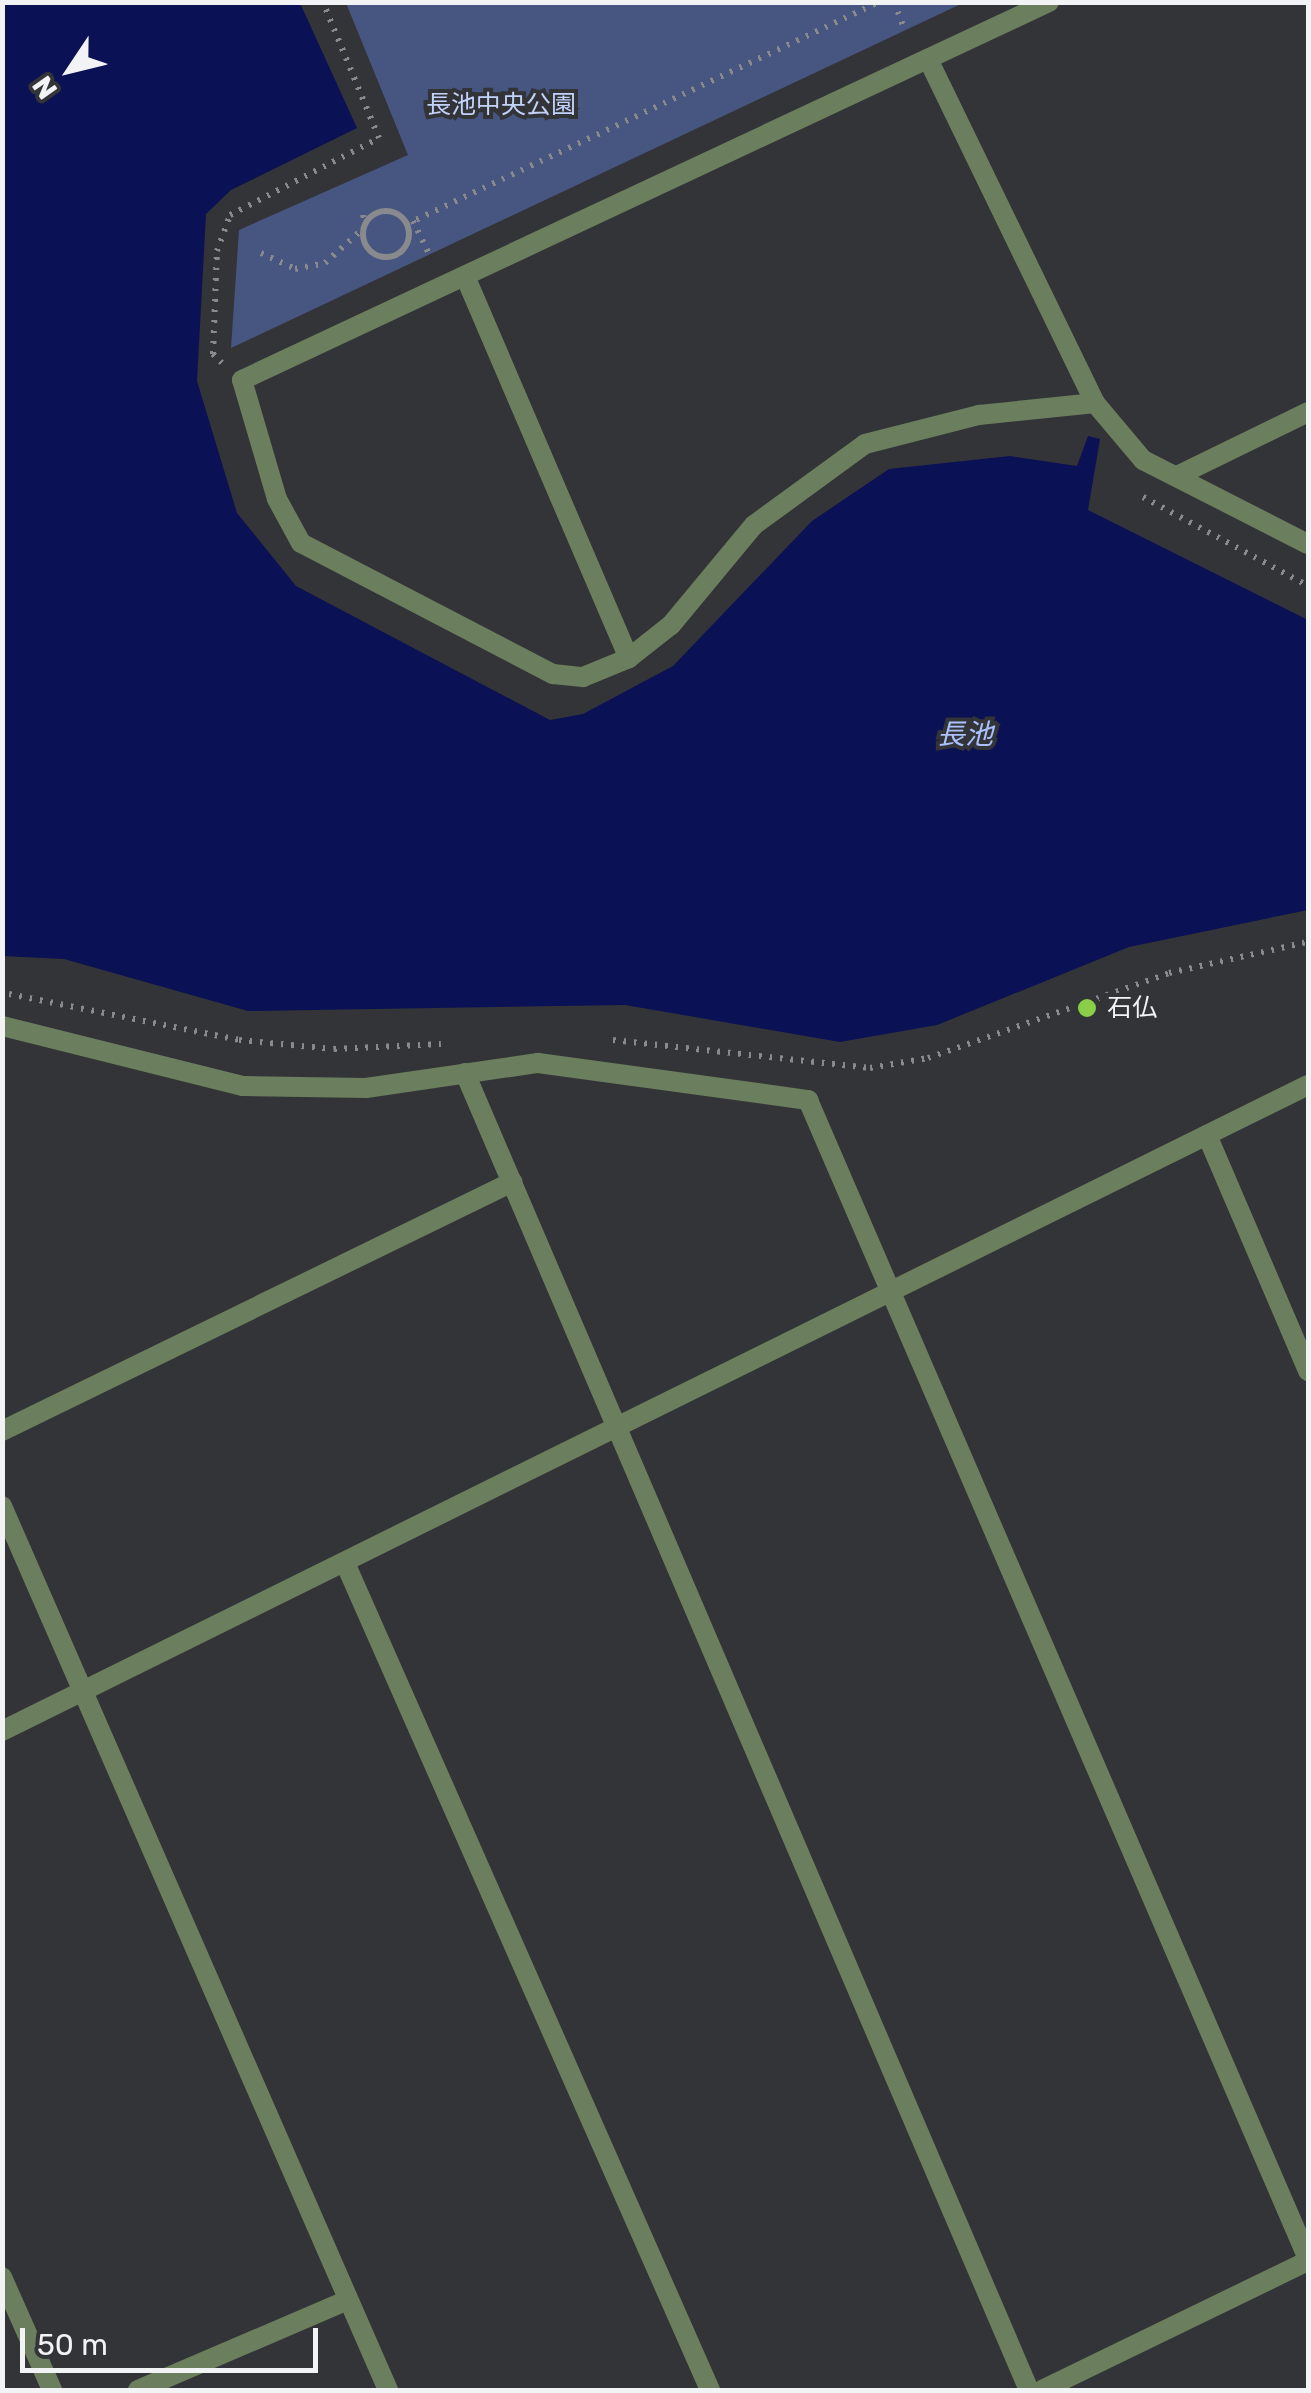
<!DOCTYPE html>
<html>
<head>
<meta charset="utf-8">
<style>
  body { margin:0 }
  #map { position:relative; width:1311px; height:2393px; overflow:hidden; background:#333437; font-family:Rubik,"Noto Sans JP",sans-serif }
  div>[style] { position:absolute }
  .green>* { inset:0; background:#475681 }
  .water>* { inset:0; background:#0a1155 }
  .path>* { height:6px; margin-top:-3px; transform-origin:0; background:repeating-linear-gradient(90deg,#898a8d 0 2.5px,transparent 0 10.5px) }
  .path>.ring { margin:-3px; padding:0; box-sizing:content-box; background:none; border:6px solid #898a8d; border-radius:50% }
  .minor>* { height:20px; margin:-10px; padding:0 10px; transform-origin:10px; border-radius:10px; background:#6b7e5d }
  .tertiary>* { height:20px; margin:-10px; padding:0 10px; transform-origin:10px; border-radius:10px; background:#6b7e5d }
  .dots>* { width:28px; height:28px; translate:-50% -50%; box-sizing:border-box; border:5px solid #333437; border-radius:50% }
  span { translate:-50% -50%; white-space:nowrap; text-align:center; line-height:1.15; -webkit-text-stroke:8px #333437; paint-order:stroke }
  .park-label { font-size:25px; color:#c2d2fb }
  .poi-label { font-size:25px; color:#f2f3f5 }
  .left { translate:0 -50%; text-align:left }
  .water-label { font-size:28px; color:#aac1fe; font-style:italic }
  .frame { position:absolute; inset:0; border:5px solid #f2f3f5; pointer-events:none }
  .north { position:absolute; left:20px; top:20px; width:100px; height:100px; -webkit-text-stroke:8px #333437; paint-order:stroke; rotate:235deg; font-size:28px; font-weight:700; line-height:40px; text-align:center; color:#f2f3f5 }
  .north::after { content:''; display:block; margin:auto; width:35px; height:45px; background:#f2f3f5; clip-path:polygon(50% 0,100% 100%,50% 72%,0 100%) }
  .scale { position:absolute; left:20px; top:2328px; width:298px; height:45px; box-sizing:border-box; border:5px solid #f2f3f5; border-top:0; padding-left:12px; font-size:30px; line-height:35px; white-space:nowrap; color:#f2f3f5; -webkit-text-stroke:8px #333437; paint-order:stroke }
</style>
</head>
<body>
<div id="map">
  <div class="green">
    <i style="clip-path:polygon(346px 3px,963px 3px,231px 348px,239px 230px,408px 155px)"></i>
  </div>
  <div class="water">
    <i style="clip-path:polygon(3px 2px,300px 3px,357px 128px,231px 190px,206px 214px,197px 381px,237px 513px,296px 586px,550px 720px,583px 714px,673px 666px,812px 521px,889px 469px,1010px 456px,1077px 466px,1088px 436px,1100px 439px,1088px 510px,1308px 620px,1308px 910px,1129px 947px,937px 1025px,840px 1042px,625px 1005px,248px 1011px,64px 959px,3px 956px)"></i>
  </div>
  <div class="path">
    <i style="left:894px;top:2px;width:30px;rotate:69deg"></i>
    <i class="ring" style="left:363px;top:211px;width:40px;height:40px"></i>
    <i style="left:413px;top:221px;width:37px;rotate:64deg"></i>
    <i style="left:407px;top:224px;width:522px;rotate:-25.19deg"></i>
    <i style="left:261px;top:253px;width:38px;rotate:25deg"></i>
    <i style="left:295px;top:269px;width:31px;rotate:-11deg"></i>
    <i style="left:325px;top:263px;width:52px;rotate:-41.9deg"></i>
    <i style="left:364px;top:228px;width:19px;rotate:-93deg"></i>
    <i style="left:222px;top:363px;width:13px;rotate:-135deg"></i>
    <i style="left:213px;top:354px;width:103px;rotate:-87.8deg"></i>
    <i style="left:217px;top:251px;width:38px;rotate:-70deg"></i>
    <i style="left:230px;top:215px;width:168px;rotate:-27.3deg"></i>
    <i style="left:379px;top:138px;width:147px;rotate:-112.4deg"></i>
    <i style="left:1143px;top:497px;width:187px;rotate:28.3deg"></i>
    <i style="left:9px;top:994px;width:235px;rotate:11.3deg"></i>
    <i style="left:239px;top:1040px;width:95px;rotate:5.4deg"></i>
    <i style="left:334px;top:1049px;width:107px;rotate:-2.7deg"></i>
    <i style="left:613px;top:1040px;width:259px;rotate:6.2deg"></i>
    <i style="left:870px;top:1068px;width:59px;rotate:-9.8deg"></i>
    <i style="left:928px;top:1058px;width:256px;rotate:-19.4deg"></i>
    <i style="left:1169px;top:973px;width:142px;rotate:-12.6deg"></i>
  </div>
  <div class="minor">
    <i style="left:928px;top:59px;width:382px;rotate:64.1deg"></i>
    <i style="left:1095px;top:403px;width:75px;rotate:49.9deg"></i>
    <i style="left:1143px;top:460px;width:185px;rotate:27deg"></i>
    <i style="left:242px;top:380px;width:124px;rotate:73.6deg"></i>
    <i style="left:277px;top:499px;width:50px;rotate:61.4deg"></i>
    <i style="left:301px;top:543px;width:284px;rotate:27.5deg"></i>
    <i style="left:553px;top:674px;width:30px;rotate:6deg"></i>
    <i style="left:583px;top:677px;width:50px;rotate:-22.4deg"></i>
    <i style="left:629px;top:658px;width:53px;rotate:-38.2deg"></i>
    <i style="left:671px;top:625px;width:130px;rotate:-50.3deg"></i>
    <i style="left:754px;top:525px;width:137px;rotate:-36.1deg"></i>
    <i style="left:865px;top:444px;width:118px;rotate:-14.3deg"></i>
    <i style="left:979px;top:415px;width:117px;rotate:-5.9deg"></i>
    <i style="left:1177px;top:476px;width:146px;rotate:-26deg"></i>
    <i style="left:2px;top:1026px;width:248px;rotate:14deg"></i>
    <i style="left:243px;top:1086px;width:123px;rotate:0.9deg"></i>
    <i style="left:366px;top:1088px;width:174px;rotate:-8.3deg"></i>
    <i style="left:538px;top:1063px;width:273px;rotate:7.8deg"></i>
    <i style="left:465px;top:1073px;width:1433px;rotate:66.82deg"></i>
    <i style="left:1207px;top:1135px;width:257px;rotate:66.8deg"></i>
    <i style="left:2px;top:1431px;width:568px;rotate:-26.02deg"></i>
    <i style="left:2px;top:1506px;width:965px;rotate:66.41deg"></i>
    <i style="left:346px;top:1565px;width:902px;rotate:66.19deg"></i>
    <i style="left:2px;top:1731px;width:1457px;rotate:-26.32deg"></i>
    <i style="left:2px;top:2277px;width:124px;rotate:66.1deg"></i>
    <i style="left:138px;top:2390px;width:228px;rotate:-23.2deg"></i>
    <i style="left:1042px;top:2390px;width:296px;rotate:-25.9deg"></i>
  </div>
  <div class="tertiary">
    <i style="left:465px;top:276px;width:416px;rotate:66.8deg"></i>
    <i style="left:242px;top:380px;width:891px;rotate:-25.1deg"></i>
    <i style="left:808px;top:1100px;width:1262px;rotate:66.66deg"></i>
  </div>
  <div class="dots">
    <i style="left:1087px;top:1008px;background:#8bce47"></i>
  </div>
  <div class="park-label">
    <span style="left:501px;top:105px">長池中央公園</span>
  </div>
  <div class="poi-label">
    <span class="left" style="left:1107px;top:1008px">石仏</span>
  </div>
  <div class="water-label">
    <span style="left:965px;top:735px">長池</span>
  </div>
  <div class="frame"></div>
  <div class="north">N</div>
  <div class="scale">50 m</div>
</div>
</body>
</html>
